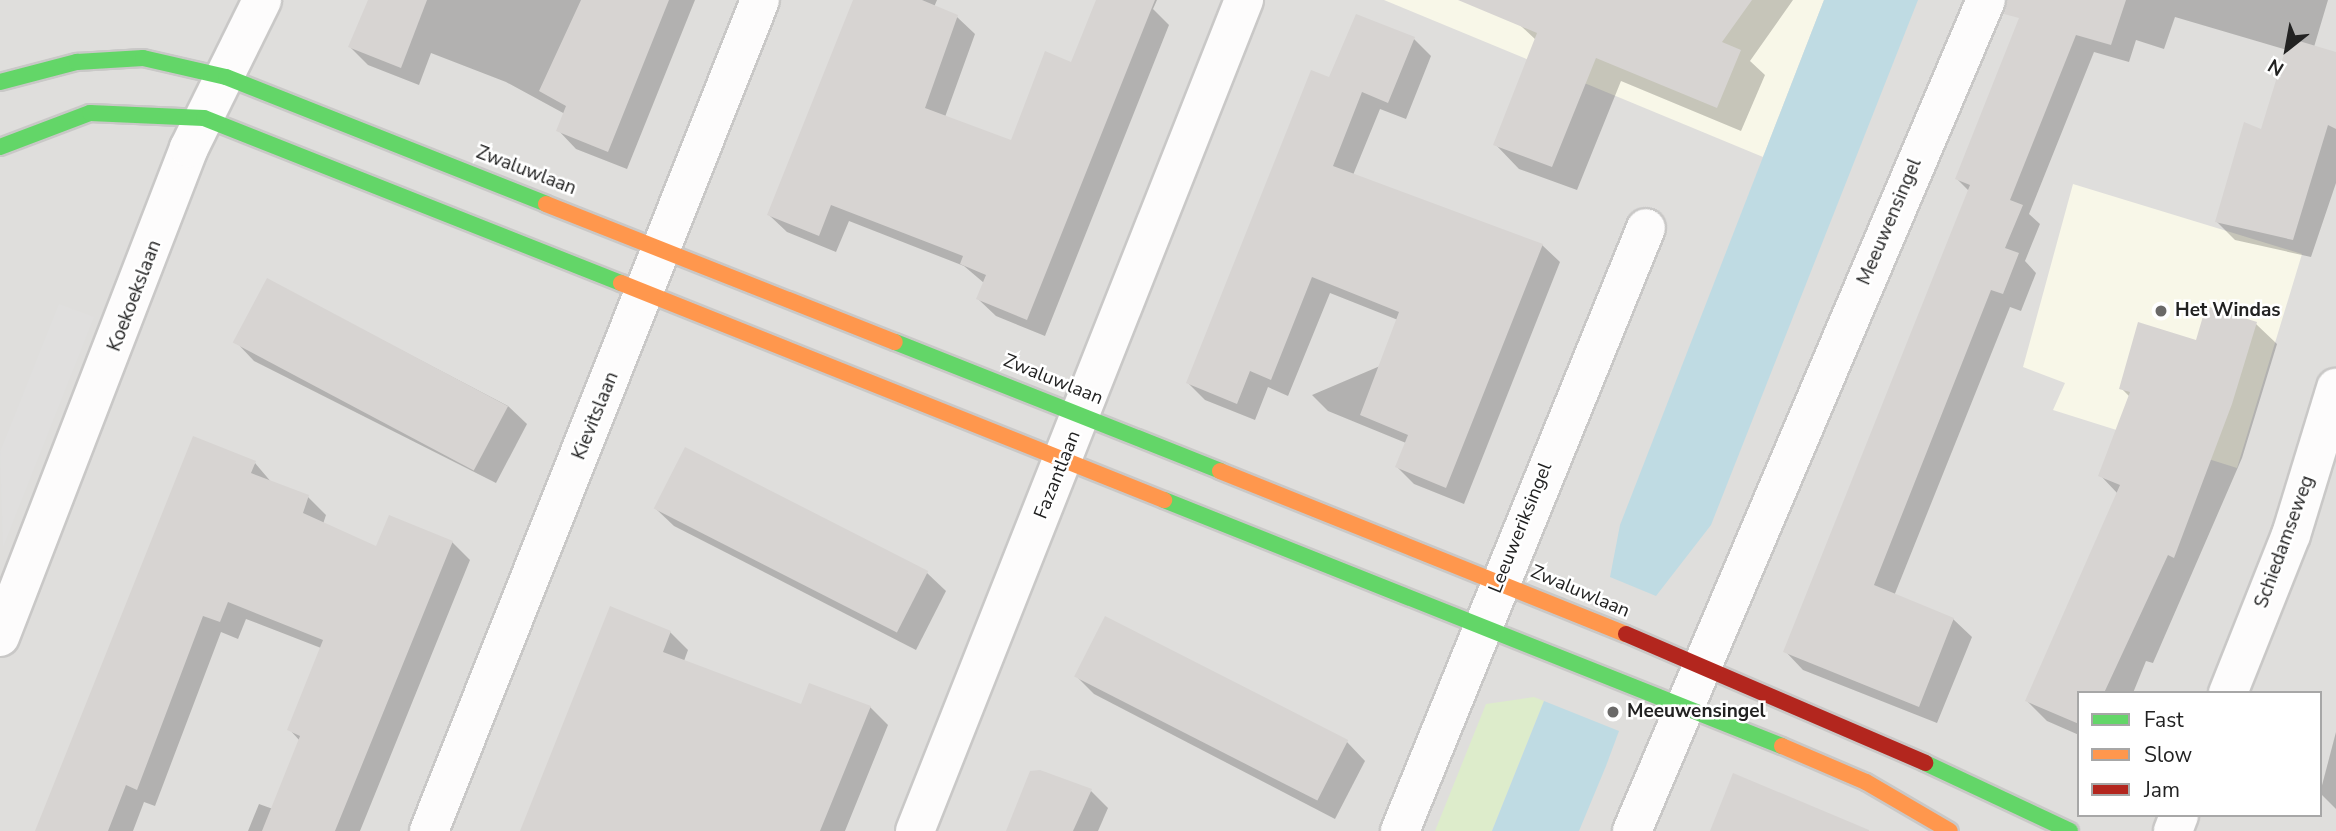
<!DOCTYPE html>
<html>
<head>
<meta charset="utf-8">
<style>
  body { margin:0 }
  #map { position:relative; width:2336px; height:831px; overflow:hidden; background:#f0eeeb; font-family:"Nunito Sans",sans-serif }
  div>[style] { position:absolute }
  .residential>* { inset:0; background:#dfdedc }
  .education>* { inset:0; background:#f8f7e8 }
  .grass>* { inset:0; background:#ddeccb }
  .parking>* { inset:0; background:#e0dfde }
  .water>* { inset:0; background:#bfdbe3 }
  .shadow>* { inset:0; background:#0003 }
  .building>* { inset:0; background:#d7d4d2; transform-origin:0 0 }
  .roads { filter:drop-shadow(2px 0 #c9c8c7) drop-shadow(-2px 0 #c9c8c7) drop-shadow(0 2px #c9c8c7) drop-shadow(0 -2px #c9c8c7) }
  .street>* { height:38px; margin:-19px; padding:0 19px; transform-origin:19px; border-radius:19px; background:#fdfcfc }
  .fast>* { height:16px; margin:-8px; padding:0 8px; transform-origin:8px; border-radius:8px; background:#63d668 }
  .slow>* { height:16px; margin:-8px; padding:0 8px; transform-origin:8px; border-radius:8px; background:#ff974d }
  .jam>* { height:16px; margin:-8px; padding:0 8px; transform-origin:8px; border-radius:8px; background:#b3261e }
  .dots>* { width:19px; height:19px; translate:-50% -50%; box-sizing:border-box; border:4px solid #fff; border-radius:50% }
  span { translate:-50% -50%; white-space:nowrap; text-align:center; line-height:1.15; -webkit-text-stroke:5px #fff; paint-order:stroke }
  .street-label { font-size:19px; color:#222 }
  .poi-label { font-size:19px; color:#222; font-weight:700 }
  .left { translate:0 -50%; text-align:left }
  .legend { position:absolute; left:2077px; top:691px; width:245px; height:126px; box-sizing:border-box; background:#fff; border:2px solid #a7a7a7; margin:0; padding:9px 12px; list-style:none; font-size:21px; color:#222 }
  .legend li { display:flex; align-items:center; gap:14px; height:35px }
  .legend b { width:35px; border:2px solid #a7a7a7 }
  .north { position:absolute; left:2252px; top:14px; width:70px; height:70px; -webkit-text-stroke:5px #fff; paint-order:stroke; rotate:211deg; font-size:19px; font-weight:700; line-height:28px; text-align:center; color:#222 }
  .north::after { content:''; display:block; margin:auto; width:24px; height:32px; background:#222; clip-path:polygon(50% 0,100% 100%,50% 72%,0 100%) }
</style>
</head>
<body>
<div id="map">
  <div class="residential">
    <i style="clip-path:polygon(evenodd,0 0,2336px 0,2336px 831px,0 831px,0 0,2079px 693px,2320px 693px,2320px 815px,2079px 815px,2079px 693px)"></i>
  </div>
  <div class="education">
    <i style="clip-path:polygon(1384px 0,1824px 0,1763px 157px)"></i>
    <i style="clip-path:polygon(2073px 184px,2302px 254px,2237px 468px,2053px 410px,2065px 383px,2023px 367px)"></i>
  </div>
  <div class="grass">
    <i style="clip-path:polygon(1534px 697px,1544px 701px,1492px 831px,1435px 831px,1486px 704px)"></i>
  </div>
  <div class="parking">
    <i style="clip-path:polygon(59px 304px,94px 317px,3px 547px,0 452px)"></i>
  </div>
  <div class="water">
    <i style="clip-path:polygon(1824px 0,1918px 0,1711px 525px,1656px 596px,1610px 577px,1620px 525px)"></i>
    <i style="clip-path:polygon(1544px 701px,1619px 731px,1606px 766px,1579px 831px,1492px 831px)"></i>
  </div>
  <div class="shadow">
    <i style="clip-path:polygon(369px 0,695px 0,627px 169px,576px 149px,558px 130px,565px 114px,506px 82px,431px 53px,419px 85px,368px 65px,350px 47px)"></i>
    <i style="clip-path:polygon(855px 0,937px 0,934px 7px,957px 17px,975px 34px,945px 117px,1012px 142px,1072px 65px,1098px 0,1157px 0,1153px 9px,1169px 25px,1045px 336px,996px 316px,978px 299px,984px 283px,964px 266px,849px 221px,836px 252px,787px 232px,769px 215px)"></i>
    <i style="clip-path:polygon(1532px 0,1793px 0,1750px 61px,1765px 75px,1741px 131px,1621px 81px,1577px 190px,1519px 169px,1495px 144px,1536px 40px,1521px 26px)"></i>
    <i style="clip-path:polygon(2062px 0,2328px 0,2314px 47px,2336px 54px,2336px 183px,2311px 257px,2235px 240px,2217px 222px,2262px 132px,2287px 50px,2175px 17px,2164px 49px,2136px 40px,2129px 62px,2094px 52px,2029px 214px,2040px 224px,2025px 261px,2036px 273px,2021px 311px,2010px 307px,1894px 596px,1953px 619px,1972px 637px,1937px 723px,1803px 670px,1785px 651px,1969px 191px,1957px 179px)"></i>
    <i style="clip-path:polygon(1414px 39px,1431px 56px,1406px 119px,1380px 109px,1353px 175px,1542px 245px,1560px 262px,1464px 504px,1414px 484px,1397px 467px,1406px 443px,1328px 411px,1312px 395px,1380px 366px,1398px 320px,1330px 293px,1288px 396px,1268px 387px,1255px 420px,1205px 400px,1188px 383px,1330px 79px)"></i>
    <i style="clip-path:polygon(267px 280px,508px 406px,527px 424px,496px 483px,254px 361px,236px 342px)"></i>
    <i style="clip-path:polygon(2256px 324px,2277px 344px,2242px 458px,2153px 663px,2146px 661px,2133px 693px,2079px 693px,2079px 735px,2047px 721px,2027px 701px,2118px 494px,2100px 475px,2130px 397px,2121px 388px,2197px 342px)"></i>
    <i style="clip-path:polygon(686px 450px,927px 573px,946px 591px,916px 650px,674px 526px,655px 508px)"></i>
    <i style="clip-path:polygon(255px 463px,272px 483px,308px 497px,326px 515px,323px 524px,377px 548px,452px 542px,470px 560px,360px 831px,248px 831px,259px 804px,273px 809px,300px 741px,289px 729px,321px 648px,246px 619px,238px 639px,221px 632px,155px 806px,144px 802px,133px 831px,37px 831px)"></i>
    <i style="clip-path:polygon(670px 632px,688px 650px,684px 661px,802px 706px,870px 707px,888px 725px,845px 831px,522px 831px)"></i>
    <i style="clip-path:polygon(1076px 676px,1347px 742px,1365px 761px,1335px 819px,1094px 694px)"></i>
    <i style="clip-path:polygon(2336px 732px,2336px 809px,2320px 793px)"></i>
    <i style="clip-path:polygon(1091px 791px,1108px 808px,1098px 831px,1008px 831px)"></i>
  </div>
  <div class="building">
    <i style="clip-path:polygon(368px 0,427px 0,401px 68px,348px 47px)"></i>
    <i style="clip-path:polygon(581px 0,669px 0,608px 152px,556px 131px,566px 106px,539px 91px)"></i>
    <i style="clip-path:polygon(853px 0,922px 0,958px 15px,925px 108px,1011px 140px,1045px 51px,1071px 62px,1096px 0,1155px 0,1027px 320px,976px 299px,986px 275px,960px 264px,963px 256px,831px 205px,819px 236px,767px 215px)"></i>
    <i style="clip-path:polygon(1752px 0,1722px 42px,1741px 50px,1717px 108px,1596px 58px,1552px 167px,1493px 145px,1537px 33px,1458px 0)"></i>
    <i style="clip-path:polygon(2007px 0,2126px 0,2111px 45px,2076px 35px,2010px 200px,2023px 205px,2005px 248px,2019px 253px,2003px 294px,1991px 290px,1874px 585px,1954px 618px,1919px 707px,1783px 652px,1970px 185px,1955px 179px,2019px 18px,2004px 14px)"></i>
    <i style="clip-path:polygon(1356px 14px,1415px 37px,1388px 103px,1362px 92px,1333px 166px,1543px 244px,1446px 488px,1395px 467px,1408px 435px,1360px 415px,1399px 312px,1312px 277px,1271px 380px,1250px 371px,1237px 404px,1186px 383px,1311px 70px,1329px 77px)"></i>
    <i style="clip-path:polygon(2289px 38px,2336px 52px,2336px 129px,2328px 125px,2293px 240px,2215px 222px,2244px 122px,2261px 129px)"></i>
    <i style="left:267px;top:278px;width:273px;height:73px;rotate:28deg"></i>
    <i style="clip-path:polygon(2206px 306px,2257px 322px,2232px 404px,2174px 558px,2168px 555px,2104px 693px,2079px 693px,2079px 724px,2025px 701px,2120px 485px,2098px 476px,2130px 392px,2119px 389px,2138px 322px,2196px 340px)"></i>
    <i style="clip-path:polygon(193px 436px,256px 461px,251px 473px,309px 495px,303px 513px,376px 546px,389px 515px,453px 541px,335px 831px,262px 831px,300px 736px,287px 730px,323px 640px,228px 602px,220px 622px,203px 616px,137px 790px,126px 785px,108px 831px,35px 831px)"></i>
    <i style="left:685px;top:447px;width:273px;height:69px;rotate:27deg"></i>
    <i style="clip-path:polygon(610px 606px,671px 631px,663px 652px,801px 704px,809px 683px,871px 706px,820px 831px,520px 831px)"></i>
    <i style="left:1105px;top:616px;width:273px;height:68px;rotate:27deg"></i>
    <i style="clip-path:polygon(1040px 770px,1092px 789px,1073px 831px,1006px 831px,1030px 771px)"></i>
    <i style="clip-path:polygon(1733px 773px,1869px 830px,1869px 831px,1710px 831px)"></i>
  </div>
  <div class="roads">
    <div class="street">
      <i style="left:0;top:637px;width:524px;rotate:-68.87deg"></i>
      <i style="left:189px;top:148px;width:165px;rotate:-63.7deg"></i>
      <i style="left:2228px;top:693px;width:170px;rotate:-68.3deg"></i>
      <i style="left:2291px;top:535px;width:154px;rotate:-73deg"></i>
      <i style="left:429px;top:831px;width:894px;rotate:-68.28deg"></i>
      <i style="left:915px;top:831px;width:894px;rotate:-68.4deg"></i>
      <i style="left:1400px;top:831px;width:651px;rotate:-67.81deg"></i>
      <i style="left:1632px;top:831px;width:903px;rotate:-66.93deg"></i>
      <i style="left:2173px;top:831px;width:17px;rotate:-69deg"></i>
    </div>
    <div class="fast">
      <i style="left:0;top:82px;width:80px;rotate:-14.6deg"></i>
      <i style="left:77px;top:62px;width:66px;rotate:-3.5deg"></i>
      <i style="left:143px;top:58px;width:85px;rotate:12.9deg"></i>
      <i style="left:226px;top:77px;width:344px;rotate:21.6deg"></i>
      <i style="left:0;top:147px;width:96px;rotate:-20.7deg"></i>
      <i style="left:90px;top:113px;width:114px;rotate:2.5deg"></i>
      <i style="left:204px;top:118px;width:448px;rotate:21.6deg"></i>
      <i style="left:895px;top:342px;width:350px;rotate:21.6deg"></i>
      <i style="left:1164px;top:500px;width:665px;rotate:21.71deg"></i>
      <i style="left:1925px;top:763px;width:160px;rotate:25.1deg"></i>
    </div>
    <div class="slow">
      <i style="left:546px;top:204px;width:375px;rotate:21.6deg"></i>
      <i style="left:621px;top:283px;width:585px;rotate:21.78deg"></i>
      <i style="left:1220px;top:471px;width:437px;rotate:21.9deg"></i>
      <i style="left:1782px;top:746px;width:91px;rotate:23.2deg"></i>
      <i style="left:1866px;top:782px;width:97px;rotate:30.3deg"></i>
    </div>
    <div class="jam">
      <i style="left:1626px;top:634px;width:326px;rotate:23.3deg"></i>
    </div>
  </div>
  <div class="dots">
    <i style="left:2161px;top:311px;background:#6a6968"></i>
    <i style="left:1613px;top:712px;background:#6a6968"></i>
  </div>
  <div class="street-label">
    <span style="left:526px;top:171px;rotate:21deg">Zwaluwlaan</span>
    <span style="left:1890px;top:222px;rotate:-67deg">Meeuwensingel</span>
    <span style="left:135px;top:296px;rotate:-69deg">Koekoekslaan</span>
    <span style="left:1053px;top:380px;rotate:22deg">Zwaluwlaan</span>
    <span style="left:596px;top:416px;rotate:-68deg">Kievitslaan</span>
    <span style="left:1058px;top:475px;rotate:-68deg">Fazantlaan</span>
    <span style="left:1521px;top:528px;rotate:-68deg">Leeuweriksingel</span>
    <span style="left:2285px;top:542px;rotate:-70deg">Schiedamseweg</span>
    <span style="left:1580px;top:592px;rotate:23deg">Zwaluwlaan</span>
  </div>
  <div class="poi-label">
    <span class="left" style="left:2175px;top:311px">Het Windas</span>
    <span class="left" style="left:1627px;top:712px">Meeuwensingel</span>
  </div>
  <ul class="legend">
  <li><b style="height:9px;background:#63d668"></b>Fast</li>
  <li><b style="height:9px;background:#ff974d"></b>Slow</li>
  <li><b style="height:9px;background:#b3261e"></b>Jam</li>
  </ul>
  <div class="north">N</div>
</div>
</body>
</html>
